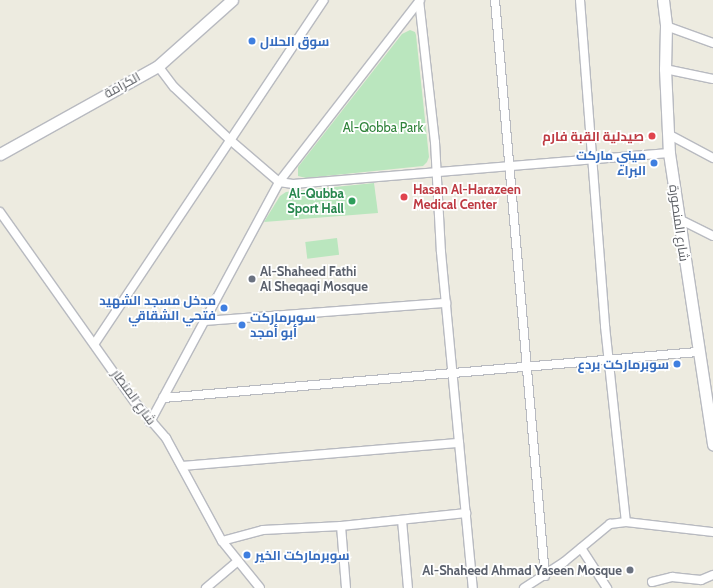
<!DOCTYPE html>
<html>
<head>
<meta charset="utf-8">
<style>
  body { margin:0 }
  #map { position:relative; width:713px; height:588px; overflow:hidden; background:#edebe0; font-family:Cabin,Cairo,sans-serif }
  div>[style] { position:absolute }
  .green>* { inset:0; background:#bae6be; transform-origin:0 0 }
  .roads { filter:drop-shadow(1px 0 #b8bac0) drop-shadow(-1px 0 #b8bac0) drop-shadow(0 1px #b8bac0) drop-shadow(0 -1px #b8bac0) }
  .minor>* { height:8px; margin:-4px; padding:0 4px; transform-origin:4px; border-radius:4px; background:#fff }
  .secondary>* { height:11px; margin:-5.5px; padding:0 5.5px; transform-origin:5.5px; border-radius:5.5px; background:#fff }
  .dots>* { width:11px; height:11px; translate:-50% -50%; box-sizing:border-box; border:2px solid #fff; border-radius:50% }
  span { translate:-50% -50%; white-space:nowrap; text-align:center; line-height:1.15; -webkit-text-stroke:3.5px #fff; paint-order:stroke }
  .shop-label { font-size:13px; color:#366cbe; font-weight:700 }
  .left { translate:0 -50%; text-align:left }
  .right { translate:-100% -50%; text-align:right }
  .street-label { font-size:13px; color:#595c62 }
  .park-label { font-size:13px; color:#2f833a }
  .health-label { font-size:13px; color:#be3a42; font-weight:700 }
  .leisure-label { font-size:13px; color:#27864d; font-weight:700 }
  .worship-label { font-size:13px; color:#5b616d; font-weight:700 }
</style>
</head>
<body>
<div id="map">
  <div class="green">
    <i style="clip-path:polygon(410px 30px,415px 32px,416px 35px,429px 157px,427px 162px,423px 166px,306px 178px,298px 176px,298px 167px,402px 34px)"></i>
    <i style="clip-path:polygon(374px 183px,378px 213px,264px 222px,280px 196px,286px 192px)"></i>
    <i style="left:337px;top:238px;width:17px;height:32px;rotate:83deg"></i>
  </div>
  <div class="roads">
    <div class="minor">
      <i style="left:419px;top:0;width:143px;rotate:83.6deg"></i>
      <i style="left:435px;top:142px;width:110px;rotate:86.9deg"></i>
      <i style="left:441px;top:252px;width:338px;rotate:84.6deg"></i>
      <i style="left:495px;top:0;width:578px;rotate:85.04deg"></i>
      <i style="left:580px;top:0;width:327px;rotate:85.6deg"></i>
      <i style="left:605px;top:326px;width:197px;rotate:83.9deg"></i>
      <i style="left:666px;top:26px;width:50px;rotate:19.9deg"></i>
      <i style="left:158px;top:66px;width:26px;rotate:53deg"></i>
      <i style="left:174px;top:87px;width:76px;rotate:43.4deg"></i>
      <i style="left:229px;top:139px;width:66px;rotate:40.7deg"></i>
      <i style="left:279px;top:182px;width:14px;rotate:8deg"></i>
      <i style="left:293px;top:184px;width:377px;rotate:-4.7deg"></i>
      <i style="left:665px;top:69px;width:49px;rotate:11.8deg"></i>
      <i style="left:668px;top:134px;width:51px;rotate:28.1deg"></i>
      <i style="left:0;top:212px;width:232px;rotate:54.7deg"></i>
      <i style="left:134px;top:401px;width:49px;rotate:49.1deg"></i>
      <i style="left:166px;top:438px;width:117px;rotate:61.5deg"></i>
      <i style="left:222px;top:541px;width:60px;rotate:51deg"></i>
      <i style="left:677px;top:218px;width:40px;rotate:26.6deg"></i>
      <i style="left:205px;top:321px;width:242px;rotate:-4.3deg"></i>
      <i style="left:95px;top:343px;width:412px;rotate:-56.3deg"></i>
      <i style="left:163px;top:398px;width:536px;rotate:-4.92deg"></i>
      <i style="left:150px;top:422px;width:272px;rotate:-61.7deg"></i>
      <i style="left:279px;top:182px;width:230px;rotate:-52.2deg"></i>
      <i style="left:183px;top:466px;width:277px;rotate:-4.8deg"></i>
      <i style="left:402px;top:520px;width:68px;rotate:85deg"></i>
      <i style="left:341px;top:526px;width:62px;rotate:85.4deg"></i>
      <i style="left:222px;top:541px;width:42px;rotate:-15deg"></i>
      <i style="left:263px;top:530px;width:78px;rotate:-2.9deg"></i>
      <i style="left:341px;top:526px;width:126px;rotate:-5.9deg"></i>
      <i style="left:581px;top:548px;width:48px;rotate:57deg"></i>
      <i style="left:652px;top:582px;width:21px;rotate:-14deg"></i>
      <i style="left:672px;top:577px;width:29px;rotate:6deg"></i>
      <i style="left:701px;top:580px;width:13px;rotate:-23deg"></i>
      <i style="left:206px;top:588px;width:42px;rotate:-40.2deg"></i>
      <i style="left:524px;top:588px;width:48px;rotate:-33deg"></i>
      <i style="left:564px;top:562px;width:60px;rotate:-39.6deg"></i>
      <i style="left:610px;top:524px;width:16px;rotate:-7deg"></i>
      <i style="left:626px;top:522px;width:88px;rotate:6.6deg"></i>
    </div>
    <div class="secondary">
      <i style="left:663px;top:0;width:26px;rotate:83deg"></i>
      <i style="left:666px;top:26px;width:43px;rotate:91.3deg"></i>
      <i style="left:665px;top:69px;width:84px;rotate:87.3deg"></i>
      <i style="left:669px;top:153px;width:295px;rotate:81.4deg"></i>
      <i style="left:0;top:154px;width:181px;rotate:-29.1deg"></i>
      <i style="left:158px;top:66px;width:99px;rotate:-41.7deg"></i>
    </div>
  </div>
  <div class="dots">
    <i style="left:252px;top:41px;background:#3f7fe0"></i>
    <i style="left:652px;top:136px;background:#e0444e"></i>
    <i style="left:654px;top:163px;background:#3f7fe0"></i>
    <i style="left:404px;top:197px;background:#e0444e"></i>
    <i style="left:352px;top:201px;background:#2e9e5b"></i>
    <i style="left:252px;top:279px;background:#6b7280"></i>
    <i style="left:224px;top:308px;background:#3f7fe0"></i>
    <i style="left:242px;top:325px;background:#3f7fe0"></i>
    <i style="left:677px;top:364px;background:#3f7fe0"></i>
    <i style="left:247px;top:555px;background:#3f7fe0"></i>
    <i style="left:630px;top:570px;background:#6b7280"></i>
  </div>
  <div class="shop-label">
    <span class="left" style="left:260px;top:41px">سوق الحلال</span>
    <span class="right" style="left:646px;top:163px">ميني ماركت<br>البراء</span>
    <span class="right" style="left:216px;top:308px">مدخل مسجد الشهيد<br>فتحي الشقاقي</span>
    <span class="left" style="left:250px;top:325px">سوبرماركت<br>أبو أمجد</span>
    <span class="right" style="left:669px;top:364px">سوبرماركت بردع</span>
    <span class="left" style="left:255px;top:555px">سوبرماركت الخير</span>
  </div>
  <div class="street-label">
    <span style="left:122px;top:85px;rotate:-29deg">الكرامة</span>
    <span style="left:679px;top:223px;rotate:82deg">شارع المنصورة</span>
    <span style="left:134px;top:397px;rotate:54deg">شارع المنطار</span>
  </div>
  <div class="park-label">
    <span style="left:383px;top:127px">Al-Qobba Park</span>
  </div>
  <div class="health-label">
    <span class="right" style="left:644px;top:136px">صيدلية القبة فارم</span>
    <span class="left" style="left:413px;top:197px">Hasan Al-Harazeen<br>Medical Center</span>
  </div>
  <div class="leisure-label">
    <span class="right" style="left:344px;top:201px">Al-Qubba<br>Sport Hall</span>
  </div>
  <div class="worship-label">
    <span class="left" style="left:260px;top:279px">Al-Shaheed Fathi<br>Al Sheqaqi Mosque</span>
    <span class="right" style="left:622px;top:570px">Al-Shaheed Ahmad Yaseen Mosque</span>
  </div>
</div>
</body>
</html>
